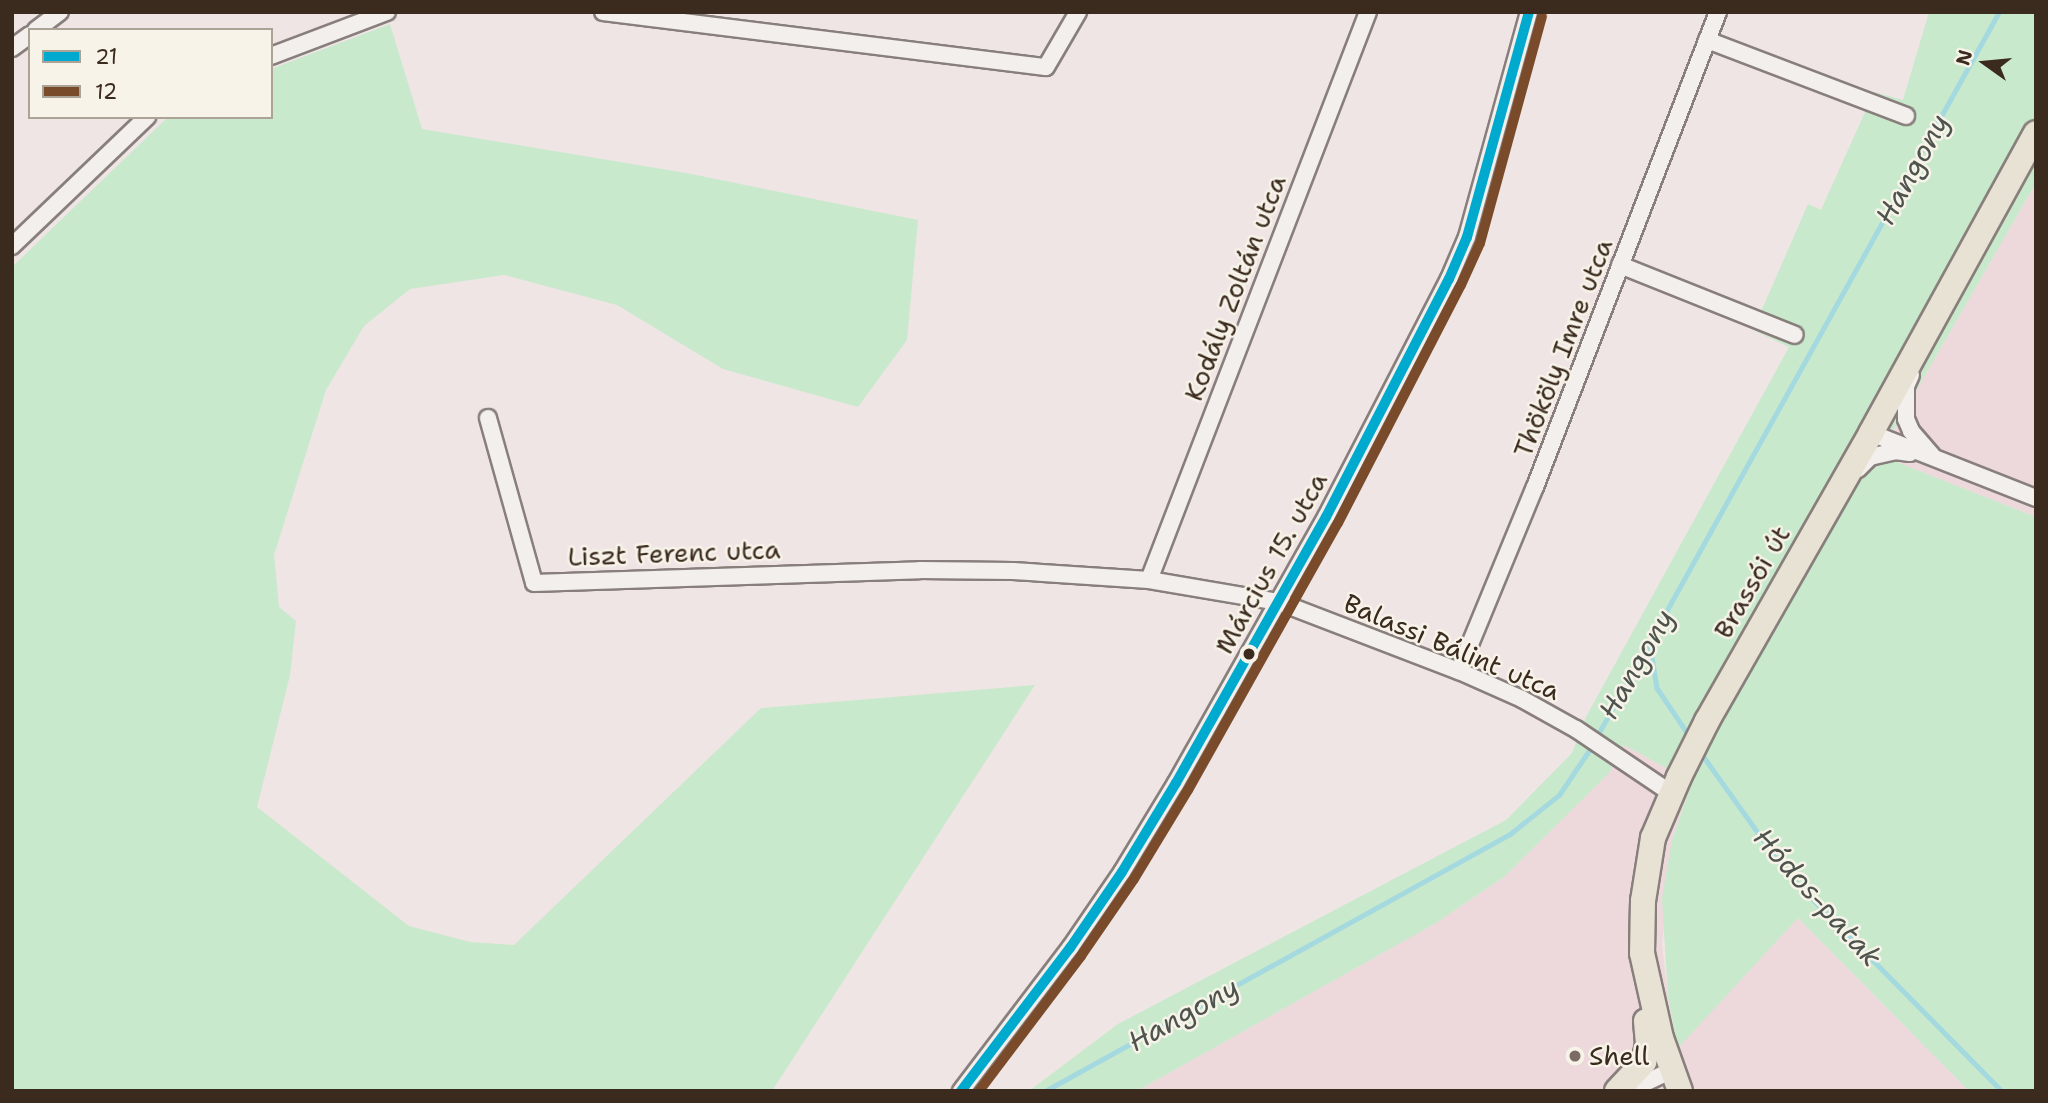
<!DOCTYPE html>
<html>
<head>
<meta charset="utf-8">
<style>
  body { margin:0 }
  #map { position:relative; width:2048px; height:1103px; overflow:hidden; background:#f0e5e5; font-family:"Shantell Sans",sans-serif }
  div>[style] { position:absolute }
  .built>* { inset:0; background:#edd8dc }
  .green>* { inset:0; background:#c8e9cc }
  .stream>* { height:4.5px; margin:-2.25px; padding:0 2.25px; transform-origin:2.25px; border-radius:2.25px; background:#a4d9df }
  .roads { filter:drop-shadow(2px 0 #887f7c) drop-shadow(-2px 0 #887f7c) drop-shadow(0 2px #887f7c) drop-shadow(0 -2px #887f7c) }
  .minor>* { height:16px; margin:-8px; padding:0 8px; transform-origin:8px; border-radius:8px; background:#f2efec }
  .primary>* { height:24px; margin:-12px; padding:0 12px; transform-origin:12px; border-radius:12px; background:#e8e2d4 }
  .bus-1>* { height:10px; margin:-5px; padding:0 5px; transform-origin:5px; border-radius:5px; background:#00a9ce }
  .bus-2>* { height:10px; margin:-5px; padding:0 5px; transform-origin:5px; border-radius:5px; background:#7a4b2a }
  .dots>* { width:19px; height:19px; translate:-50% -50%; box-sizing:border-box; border:4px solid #f7f3e8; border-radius:50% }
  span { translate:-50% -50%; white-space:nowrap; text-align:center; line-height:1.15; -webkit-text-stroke:5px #f7f3e8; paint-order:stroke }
  .street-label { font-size:26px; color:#3b2a1e }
  .poi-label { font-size:26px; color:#3b2a1e }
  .left { translate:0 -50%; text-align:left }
  .water-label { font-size:28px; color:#4d544e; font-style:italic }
  .frame { position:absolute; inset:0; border:14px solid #3b2a1e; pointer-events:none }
  .legend { position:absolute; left:28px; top:28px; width:245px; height:91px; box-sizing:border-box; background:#f7f3e8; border:2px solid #aca397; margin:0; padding:9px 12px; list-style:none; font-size:21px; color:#3b2a1e }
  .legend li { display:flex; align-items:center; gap:14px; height:35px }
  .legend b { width:35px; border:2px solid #aca397 }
  .north { position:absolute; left:1950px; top:28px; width:70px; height:70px; -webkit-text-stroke:5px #f7f3e8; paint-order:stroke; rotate:285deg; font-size:19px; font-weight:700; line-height:28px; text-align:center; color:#3b2a1e }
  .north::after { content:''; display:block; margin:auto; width:24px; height:32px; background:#3b2a1e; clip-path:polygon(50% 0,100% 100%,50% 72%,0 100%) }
</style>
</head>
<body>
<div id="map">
  <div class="built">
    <i style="clip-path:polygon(2036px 183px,2036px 517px,1879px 455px)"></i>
    <i style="clip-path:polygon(1624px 745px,1692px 782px,1672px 840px,1662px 945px,1668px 997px,1678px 1047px,1798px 918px,1969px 1091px,1695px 1091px,1689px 1077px,1657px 1091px,1137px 1091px,1436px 923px,1504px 877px,1609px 773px)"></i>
  </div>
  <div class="green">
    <i style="clip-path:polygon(1929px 12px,2036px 12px,2036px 183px,1879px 455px,2036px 517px,2036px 1091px,1969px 1091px,1798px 918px,1678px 1048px,1668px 997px,1662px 898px,1672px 840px,1692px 782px,1624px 745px,1609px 773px,1504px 877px,1436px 923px,1137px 1091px,1029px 1091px,1118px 1024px,1506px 820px,1572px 753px,1586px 717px,1789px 347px,1753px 330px,1808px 204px,1821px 210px,1874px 92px,1903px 100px)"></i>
    <i style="clip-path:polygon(390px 24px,422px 129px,686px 173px,918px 220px,907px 340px,858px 407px,723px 369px,617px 305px,504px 275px,410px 289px,364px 326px,326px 390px,274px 555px,279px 607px,296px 621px,290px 675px,257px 807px,409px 926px,470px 942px,514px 945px,761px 708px,1035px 685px,772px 1091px,12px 1091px,12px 267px,168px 117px,271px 117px,271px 69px)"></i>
  </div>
  <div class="stream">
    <i style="left:1650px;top:644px;width:45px;rotate:81deg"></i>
    <i style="left:1657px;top:688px;width:59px;rotate:56deg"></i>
    <i style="left:1596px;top:738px;width:830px;rotate:-60.97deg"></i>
    <i style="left:1701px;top:753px;width:148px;rotate:54.4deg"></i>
    <i style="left:1787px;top:873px;width:306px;rotate:45.4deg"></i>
    <i style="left:1045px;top:1091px;width:531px;rotate:-28.93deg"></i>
    <i style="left:1510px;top:834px;width:63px;rotate:-38.5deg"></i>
    <i style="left:1559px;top:795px;width:59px;rotate:-56deg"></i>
  </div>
  <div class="roads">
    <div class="minor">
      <i style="left:603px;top:12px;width:446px;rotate:7.1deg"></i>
      <i style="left:1046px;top:67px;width:64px;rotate:-59.8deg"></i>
      <i style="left:36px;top:30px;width:30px;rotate:-37deg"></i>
      <i style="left:1707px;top:40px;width:213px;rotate:20.9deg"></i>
      <i style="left:12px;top:48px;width:22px;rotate:-36deg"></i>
      <i style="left:271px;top:56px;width:124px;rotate:-20.8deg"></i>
      <i style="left:12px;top:246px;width:187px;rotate:-43.7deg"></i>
      <i style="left:1620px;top:265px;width:188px;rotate:21.8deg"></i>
      <i style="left:1911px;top:375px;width:12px;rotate:114deg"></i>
      <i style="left:1906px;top:386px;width:33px;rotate:90deg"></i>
      <i style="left:1906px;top:419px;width:13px;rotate:67deg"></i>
      <i style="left:1911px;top:431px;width:32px;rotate:49deg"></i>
      <i style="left:488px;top:418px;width:171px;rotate:74.4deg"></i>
      <i style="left:534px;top:583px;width:386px;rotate:-1.9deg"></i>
      <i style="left:920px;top:570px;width:93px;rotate:0.6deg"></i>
      <i style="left:1013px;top:571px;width:136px;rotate:3.8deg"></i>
      <i style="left:1149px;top:580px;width:132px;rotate:9.6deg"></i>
      <i style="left:1279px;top:602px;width:193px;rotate:21deg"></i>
      <i style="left:1459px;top:671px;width:69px;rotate:24deg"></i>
      <i style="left:1522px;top:699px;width:62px;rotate:29.1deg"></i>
      <i style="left:1576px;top:729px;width:115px;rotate:34deg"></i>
      <i style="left:1871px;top:433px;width:177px;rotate:21.5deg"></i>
      <i style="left:1858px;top:469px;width:17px;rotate:-45deg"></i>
      <i style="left:1870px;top:457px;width:26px;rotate:-13deg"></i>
      <i style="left:1895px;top:451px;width:15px;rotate:8deg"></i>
      <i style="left:1149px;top:580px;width:609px;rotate:-68.92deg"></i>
      <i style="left:1459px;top:671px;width:199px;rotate:-67.6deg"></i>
      <i style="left:1535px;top:487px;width:509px;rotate:-68.93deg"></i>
      <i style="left:961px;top:1091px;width:180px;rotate:-52.7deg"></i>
      <i style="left:1070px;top:948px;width:92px;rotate:-55.6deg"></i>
      <i style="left:1122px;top:872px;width:104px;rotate:-58.8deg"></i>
      <i style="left:1176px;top:783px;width:305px;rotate:-60.6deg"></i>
      <i style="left:1326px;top:517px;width:268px;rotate:-62.7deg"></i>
      <i style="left:1449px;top:279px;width:46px;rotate:-66.8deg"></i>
      <i style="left:1467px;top:237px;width:233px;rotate:-74.6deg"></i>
      <i style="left:1628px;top:1091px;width:49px;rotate:-25.5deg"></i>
    </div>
    <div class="primary">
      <i style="left:1617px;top:1091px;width:40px;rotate:-47deg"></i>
      <i style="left:1644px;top:1062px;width:18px;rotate:-77deg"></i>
      <i style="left:1648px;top:1044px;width:23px;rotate:-95deg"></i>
      <i style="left:1680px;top:1091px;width:56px;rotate:-109.7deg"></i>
      <i style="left:1661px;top:1038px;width:87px;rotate:-102.6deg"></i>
      <i style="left:1642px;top:953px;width:52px;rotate:-88.9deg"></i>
      <i style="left:1643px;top:901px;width:64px;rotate:-81deg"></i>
      <i style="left:1653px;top:838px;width:66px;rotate:-66.9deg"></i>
      <i style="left:1679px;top:777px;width:63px;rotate:-63.4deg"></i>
      <i style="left:1707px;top:721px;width:331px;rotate:-60.3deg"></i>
      <i style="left:1871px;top:433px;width:342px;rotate:-61.2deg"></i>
    </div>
  </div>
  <div class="bus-1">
    <i style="left:961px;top:1091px;width:180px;rotate:-52.7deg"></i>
    <i style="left:1070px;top:948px;width:92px;rotate:-55.6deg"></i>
    <i style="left:1122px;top:872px;width:104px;rotate:-58.8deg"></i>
    <i style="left:1176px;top:783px;width:305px;rotate:-60.6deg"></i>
    <i style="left:1326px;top:517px;width:268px;rotate:-62.7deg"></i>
    <i style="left:1449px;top:279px;width:46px;rotate:-66.8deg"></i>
    <i style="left:1467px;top:237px;width:233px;rotate:-74.6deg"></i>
  </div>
  <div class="bus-2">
    <i style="left:979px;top:1091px;width:169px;rotate:-52.9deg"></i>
    <i style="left:1081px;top:956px;width:93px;rotate:-55.5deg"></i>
    <i style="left:1134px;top:879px;width:104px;rotate:-58.8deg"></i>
    <i style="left:1188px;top:790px;width:306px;rotate:-60.7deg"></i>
    <i style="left:1338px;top:523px;width:268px;rotate:-62.7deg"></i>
    <i style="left:1461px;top:285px;width:46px;rotate:-65.7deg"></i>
    <i style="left:1480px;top:243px;width:235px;rotate:-74.7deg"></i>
  </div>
  <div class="dots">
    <i style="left:1249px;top:654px;background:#3b2a1e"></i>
    <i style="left:1575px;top:1056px;background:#7a6b64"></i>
  </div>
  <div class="street-label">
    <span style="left:1235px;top:288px;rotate:-69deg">Kodály Zoltán utca</span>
    <span style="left:1563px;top:348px;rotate:-69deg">Thököly Imre utca</span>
    <span style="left:674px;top:553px;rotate:-2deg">Liszt Ferenc utca</span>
    <span style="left:1271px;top:563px;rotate:-61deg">Március 15. utca</span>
    <span style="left:1752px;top:582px;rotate:-60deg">Brassói út</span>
    <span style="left:1452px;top:647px;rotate:23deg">Balassi Bálint utca</span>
  </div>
  <div class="poi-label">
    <span class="left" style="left:1589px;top:1056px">Shell</span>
  </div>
  <div class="water-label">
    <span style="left:1912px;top:169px;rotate:-61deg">Hangony</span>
    <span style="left:1636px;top:664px;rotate:-60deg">Hangony</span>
    <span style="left:1818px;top:897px;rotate:48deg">Hódos-patak</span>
    <span style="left:1183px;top:1014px;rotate:-29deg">Hangony</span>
  </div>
  <div class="frame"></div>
  <ul class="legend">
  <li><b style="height:9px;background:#00a9ce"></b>21</li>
  <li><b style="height:9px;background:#7a4b2a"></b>12</li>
  </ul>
  <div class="north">N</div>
</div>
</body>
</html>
